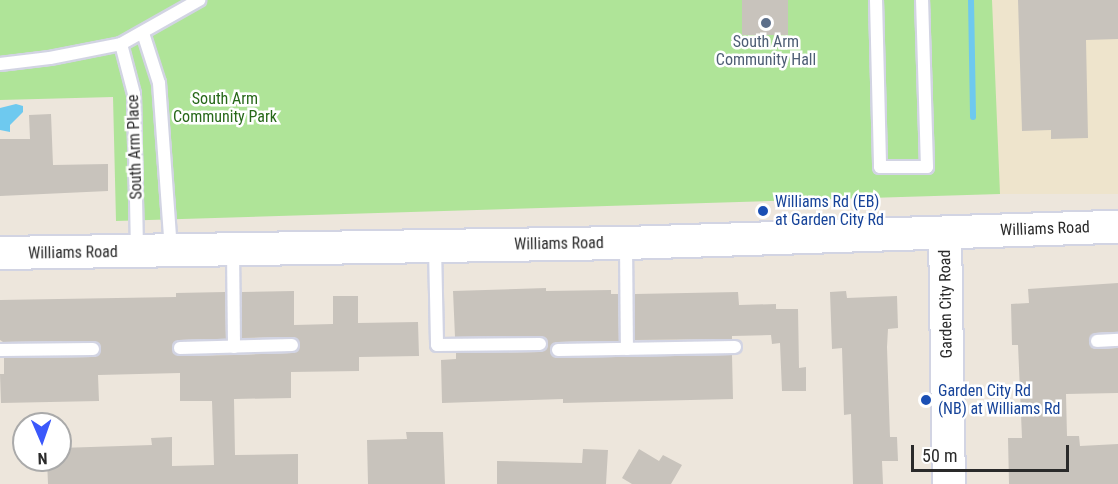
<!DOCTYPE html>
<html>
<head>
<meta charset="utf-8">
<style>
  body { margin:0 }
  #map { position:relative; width:1118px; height:484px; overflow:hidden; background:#ede6dc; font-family:"Roboto Condensed",sans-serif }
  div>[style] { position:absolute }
  .education>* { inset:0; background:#eee4cc; transform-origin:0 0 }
  .green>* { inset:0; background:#afe498 }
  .water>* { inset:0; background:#6ec9ef }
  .stream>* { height:6px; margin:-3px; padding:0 3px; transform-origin:3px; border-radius:3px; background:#6ec9ef }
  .building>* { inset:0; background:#c8c3bc; transform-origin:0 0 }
  .roads { filter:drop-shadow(2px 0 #d2d4e3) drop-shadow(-2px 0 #d2d4e3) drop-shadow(0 2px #d2d4e3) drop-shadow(0 -2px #d2d4e3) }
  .service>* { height:12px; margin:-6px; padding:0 6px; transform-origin:6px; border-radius:6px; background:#fff }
  .tertiary>* { height:32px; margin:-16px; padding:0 16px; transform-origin:16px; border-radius:16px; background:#fff }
  .dots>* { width:16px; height:16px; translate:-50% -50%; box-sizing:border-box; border:3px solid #fff; border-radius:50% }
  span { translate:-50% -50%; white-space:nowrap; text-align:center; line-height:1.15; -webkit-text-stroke:5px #fff; paint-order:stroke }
  .service-label { font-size:16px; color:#4e5e75 }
  .park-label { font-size:16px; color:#276819 }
  .street-label { font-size:16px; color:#2a2a2a }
  .transit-label { font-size:16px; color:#164399 }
  .left { translate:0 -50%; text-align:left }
  .north { position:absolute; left:12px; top:412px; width:60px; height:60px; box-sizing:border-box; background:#fff; border:2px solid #aaa; border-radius:50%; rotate:178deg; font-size:16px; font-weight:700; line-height:24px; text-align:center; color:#2a2a2a }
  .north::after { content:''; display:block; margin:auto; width:21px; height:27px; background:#3b58fb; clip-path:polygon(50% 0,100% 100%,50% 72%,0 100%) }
  .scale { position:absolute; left:911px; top:445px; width:158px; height:27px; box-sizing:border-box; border:3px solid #2a2a2a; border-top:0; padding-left:8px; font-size:18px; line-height:21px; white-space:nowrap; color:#2a2a2a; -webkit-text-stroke:4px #fff; paint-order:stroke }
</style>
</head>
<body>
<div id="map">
  <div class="education">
    <i style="left:992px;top:0;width:126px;height:194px"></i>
  </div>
  <div class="green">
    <i style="clip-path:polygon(0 0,992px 0,1000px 194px,116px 221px,113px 97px,0 100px)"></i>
  </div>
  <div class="water">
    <i style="clip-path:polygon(16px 104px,23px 106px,23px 112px,10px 125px,10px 132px,0 130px,0 108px)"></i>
  </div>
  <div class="stream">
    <i style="left:971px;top:0;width:117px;rotate:89deg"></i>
  </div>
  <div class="building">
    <i style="left:742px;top:0;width:46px;height:35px"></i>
    <i style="clip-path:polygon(1018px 0,1118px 0,1118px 39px,1086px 40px,1088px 138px,1051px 139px,1051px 130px,1022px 131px)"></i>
    <i style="clip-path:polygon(51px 114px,53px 165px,108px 164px,108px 191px,0 196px,0 139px,30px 139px,29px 115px)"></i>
    <i style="clip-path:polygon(1118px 283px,1118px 332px,1096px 333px,1089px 341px,1094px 349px,1118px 348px,1118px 393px,1066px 394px,1067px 436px,1079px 436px,1080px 446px,1118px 444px,1118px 484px,1009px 484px,1008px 438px,1022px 438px,1018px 345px,1012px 345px,1011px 304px,1029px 303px,1028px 289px)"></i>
    <i style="clip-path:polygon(546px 288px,546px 291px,611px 290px,611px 294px,618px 294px,619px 341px,557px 342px,551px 347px,554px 357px,732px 355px,733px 399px,563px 403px,563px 399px,442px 403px,441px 360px,456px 359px,456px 353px,541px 352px,548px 345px,547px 339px,540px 336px,455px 337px,453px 291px)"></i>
    <i style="clip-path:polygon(294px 291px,294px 325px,333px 324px,333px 296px,358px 296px,358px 323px,418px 322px,419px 356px,359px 357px,359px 371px,291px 372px,291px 398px,234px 399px,235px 455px,298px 454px,298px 484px,48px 484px,47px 460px,60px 460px,60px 448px,152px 445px,151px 438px,172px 437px,172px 466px,214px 465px,212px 401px,180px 401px,180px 373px,98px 375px,99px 401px,1px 403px,0 374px,4px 374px,4px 358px,93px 357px,101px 350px,100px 344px,93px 341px,3px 342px,0 340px,0 300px,176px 297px,176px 293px,225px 292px,226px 339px,179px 340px,173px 344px,172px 349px,180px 356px,235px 355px,292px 353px,299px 349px,299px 341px,292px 337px,242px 338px,242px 292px)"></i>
    <i style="clip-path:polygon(846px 291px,847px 298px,897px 296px,898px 328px,888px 329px,887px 347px,890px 437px,897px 437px,898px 461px,882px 461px,883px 484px,853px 484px,851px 414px,844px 415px,842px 348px,832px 349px,830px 292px)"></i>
    <i style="clip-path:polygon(738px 292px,739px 305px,776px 304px,776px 309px,798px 309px,799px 368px,806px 367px,806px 391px,782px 391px,780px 343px,772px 344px,771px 335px,732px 336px,732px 339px,635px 340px,635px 294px)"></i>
    <i style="clip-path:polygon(406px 432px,443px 432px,445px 484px,368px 484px,367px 440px,407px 439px)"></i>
    <i style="clip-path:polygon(583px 449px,608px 450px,606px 484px,497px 484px,497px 461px,582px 463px)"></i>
    <i style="clip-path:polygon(639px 449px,659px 461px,663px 455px,682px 465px,671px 484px,632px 484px,622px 478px)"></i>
  </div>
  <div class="roads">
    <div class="service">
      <i style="left:876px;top:0;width:167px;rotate:88.6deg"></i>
      <i style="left:880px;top:167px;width:47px"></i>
      <i style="left:927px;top:167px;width:167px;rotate:-91.7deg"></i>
      <i style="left:143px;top:33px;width:52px;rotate:72.3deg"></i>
      <i style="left:159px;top:83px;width:167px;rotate:85.9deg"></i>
      <i style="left:121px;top:44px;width:52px;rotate:75.4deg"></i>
      <i style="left:134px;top:94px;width:157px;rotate:88.9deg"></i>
      <i style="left:0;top:64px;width:50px;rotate:-6.8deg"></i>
      <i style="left:50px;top:58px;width:72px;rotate:-11.2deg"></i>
      <i style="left:121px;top:44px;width:90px;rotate:-29.4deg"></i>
      <i style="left:626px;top:243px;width:106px;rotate:89.5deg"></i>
      <i style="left:435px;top:247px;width:98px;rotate:88.8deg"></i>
      <i style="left:437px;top:345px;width:103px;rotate:-0.6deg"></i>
      <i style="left:233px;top:249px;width:98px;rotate:89.4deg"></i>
      <i style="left:1097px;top:341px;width:21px;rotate:-3deg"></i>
      <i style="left:180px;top:348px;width:112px;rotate:-1.5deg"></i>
      <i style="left:0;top:350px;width:93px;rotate:-0.6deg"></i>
      <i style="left:558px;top:350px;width:177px;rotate:-1deg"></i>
    </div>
    <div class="tertiary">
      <i style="left:945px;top:233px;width:251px;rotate:89.1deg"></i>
      <i style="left:0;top:253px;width:626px;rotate:-0.92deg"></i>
      <i style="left:626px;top:243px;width:492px;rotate:-1.9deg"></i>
    </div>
  </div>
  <div class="dots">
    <i style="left:766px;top:23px;background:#5c6f8a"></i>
    <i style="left:763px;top:211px;background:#1a4fb4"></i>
    <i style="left:926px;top:400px;background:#1a4fb4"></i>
  </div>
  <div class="service-label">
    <span style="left:766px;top:51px">South Arm<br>Community Hall</span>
  </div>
  <div class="park-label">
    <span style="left:225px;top:108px">South Arm<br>Community Park</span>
  </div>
  <div class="street-label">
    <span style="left:135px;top:147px;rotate:-92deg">South Arm Place</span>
    <span style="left:1045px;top:229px;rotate:-2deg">Williams Road</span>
    <span style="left:559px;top:244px;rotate:-1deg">Williams Road</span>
    <span style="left:73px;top:253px;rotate:-1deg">Williams Road</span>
    <span style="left:946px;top:304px;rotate:-91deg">Garden City Road</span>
  </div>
  <div class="transit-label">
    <span class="left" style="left:775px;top:211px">Williams Rd (EB)<br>at Garden City Rd</span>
    <span class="left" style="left:938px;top:400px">Garden City Rd<br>(NB) at Williams Rd</span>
  </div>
  <div class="north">N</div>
  <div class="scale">50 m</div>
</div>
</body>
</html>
